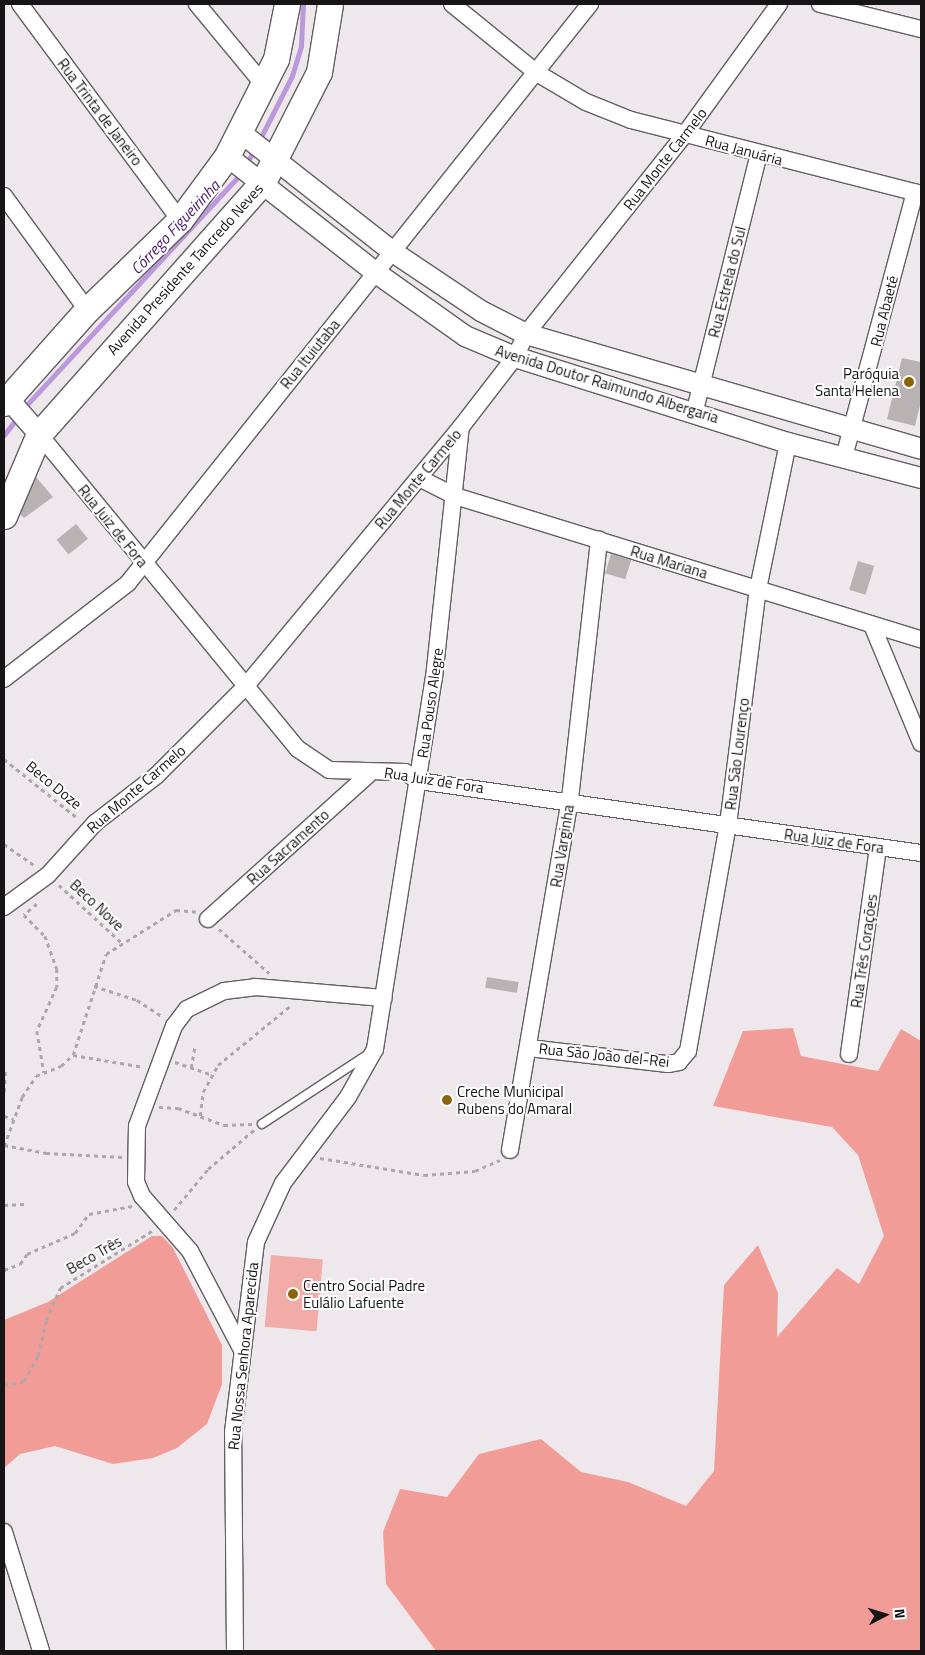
<!DOCTYPE html>
<html>
<head>
<meta charset="utf-8">
<style>
  body { margin:0 }
  #map { position:relative; width:925px; height:1655px; overflow:hidden; background:#eee7eb; font-family:"Titillium Web",sans-serif }
  div>[style] { position:absolute }
  .green>* { inset:0; background:#f2aca8; transform-origin:0 0 }
  .forest>* { inset:0; background:#f29c97 }
  .stream>* { height:4.5px; margin:-2.25px; padding:0 2.25px; transform-origin:2.25px; border-radius:2.25px; background:#bb98dc }
  .building>* { inset:0; background:#b8b2b3; transform-origin:0 0 }
  .path>* { height:2.5px; margin-top:-1.25px; transform-origin:0; background:repeating-linear-gradient(90deg,#ada7ab 0 4px,transparent 0 8px) }
  .roads { filter:drop-shadow(1px 0 #645f62) drop-shadow(-1px 0 #645f62) drop-shadow(0 1px #645f62) drop-shadow(0 -1px #645f62) }
  .service>* { height:8px; margin:-4px; padding:0 4px; transform-origin:4px; border-radius:4px; background:#fff }
  .minor>* { height:16px; margin:-8px; padding:0 8px; transform-origin:8px; border-radius:8px; background:#fff }
  .tertiary>* { height:20px; margin:-10px; padding:0 10px; transform-origin:10px; border-radius:10px; background:#fff }
  .primary>* { height:25px; margin:-12.5px; padding:0 12.5px; transform-origin:12.5px; border-radius:12.5px; background:#fff }
  .dots>* { width:14px; height:14px; translate:-50% -50%; box-sizing:border-box; border:2px solid #fff; border-radius:50% }
  span { translate:-50% -50%; white-space:nowrap; text-align:center; line-height:1.15; -webkit-text-stroke:4px #fff; paint-order:stroke }
  .street-label { font-size:15px; color:#161415 }
  .poi-label { font-size:15px; color:#161415 }
  .right { translate:-100% -50%; text-align:right }
  .left { translate:0 -50%; text-align:left }
  .water-label { font-size:16px; color:#4c1d6d; font-style:italic }
  .frame { position:absolute; inset:0; border:5px solid #161415; pointer-events:none }
  .north { position:absolute; left:860px; top:1590px; width:50px; height:50px; -webkit-text-stroke:4px #fff; paint-order:stroke; rotate:85deg; font-size:14px; font-weight:700; line-height:20px; text-align:center; color:#161415 }
  .north::after { content:''; display:block; margin:auto; width:18px; height:22px; background:#161415; clip-path:polygon(50% 0,100% 100%,50% 72%,0 100%) }
</style>
</head>
<body>
<div id="map">
  <div class="green">
    <i style="left:271px;top:1255px;width:52px;height:72px;rotate:5deg"></i>
  </div>
  <div class="forest">
    <i style="clip-path:polygon(793px 1028px,801px 1056px,878px 1071px,901px 1029px,921px 1041px,921px 1651px,436px 1651px,386px 1584px,383px 1532px,400px 1489px,447px 1497px,479px 1454px,541px 1439px,581px 1472px,628px 1482px,686px 1506px,714px 1471px,724px 1285px,758px 1245px,778px 1293px,777px 1337px,837px 1268px,859px 1284px,884px 1236px,858px 1155px,832px 1127px,713px 1106px,743px 1031px)"></i>
    <i style="clip-path:polygon(152px 1236px,162px 1236px,173px 1248px,222px 1345px,222px 1384px,207px 1424px,177px 1448px,153px 1458px,113px 1464px,55px 1446px,20px 1454px,4px 1468px,4px 1320px,48px 1302px)"></i>
  </div>
  <div class="stream">
    <i style="left:259px;top:141px;width:73px;rotate:-63.1deg"></i>
    <i style="left:292px;top:76px;width:31px;rotate:-73deg"></i>
    <i style="left:301px;top:46px;width:42px;rotate:-87.3deg"></i>
    <i style="left:246px;top:165px;width:17px;rotate:-62deg"></i>
    <i style="left:24px;top:408px;width:319px;rotate:-47.2deg"></i>
    <i style="left:4px;top:435px;width:23px;rotate:-52deg"></i>
  </div>
  <div class="building">
    <i style="clip-path:polygon(902px 358px,921px 362px,921px 401px,915px 426px,887px 419px)"></i>
    <i style="clip-path:polygon(36px 477px,53px 497px,24px 518px,20px 514px)"></i>
    <i style="left:76px;top:524px;width:19px;height:25px;rotate:51deg"></i>
    <i style="left:611px;top:554px;width:21px;height:20px;rotate:17deg"></i>
    <i style="left:858px;top:561px;width:17px;height:30px;rotate:17deg"></i>
    <i style="left:487px;top:977px;width:32px;height:11px;rotate:9deg"></i>
  </div>
  <div class="path">
    <i style="left:4px;top:759px;width:96px;rotate:38.7deg"></i>
    <i style="left:4px;top:844px;width:38px;rotate:35deg"></i>
    <i style="left:59px;top:885px;width:84px;rotate:42.6deg"></i>
    <i style="left:37px;top:904px;width:17px;rotate:140deg"></i>
    <i style="left:24px;top:915px;width:30px;rotate:45deg"></i>
    <i style="left:45px;top:936px;width:35px;rotate:70deg"></i>
    <i style="left:57px;top:969px;width:18px;rotate:90deg"></i>
    <i style="left:57px;top:987px;width:48px;rotate:114.4deg"></i>
    <i style="left:37px;top:1031px;width:42px;rotate:80.3deg"></i>
    <i style="left:219px;top:929px;width:67px;rotate:41.3deg"></i>
    <i style="left:94px;top:986px;width:45px;rotate:18deg"></i>
    <i style="left:137px;top:1000px;width:31px;rotate:33deg"></i>
    <i style="left:73px;top:1055px;width:72px;rotate:9.6deg"></i>
    <i style="left:175px;top:1062px;width:39px;rotate:19deg"></i>
    <i style="left:191px;top:1068px;width:23px;rotate:-80deg"></i>
    <i style="left:4px;top:1092px;width:22px;rotate:-87deg"></i>
    <i style="left:159px;top:1107px;width:19px;rotate:3deg"></i>
    <i style="left:178px;top:1108px;width:49px;rotate:20.3deg"></i>
    <i style="left:224px;top:1125px;width:29px;rotate:-2deg"></i>
    <i style="left:4px;top:1116px;width:10px;rotate:17deg"></i>
    <i style="left:200px;top:1116px;width:24px;rotate:-83deg"></i>
    <i style="left:203px;top:1092px;width:31px;rotate:-61deg"></i>
    <i style="left:218px;top:1065px;width:93px;rotate:-39.3deg"></i>
    <i style="left:4px;top:1145px;width:43px;rotate:10.8deg"></i>
    <i style="left:46px;top:1153px;width:77px;rotate:3deg"></i>
    <i style="left:4px;top:1146px;width:52px;rotate:-69.8deg"></i>
    <i style="left:22px;top:1097px;width:25px;rotate:-56deg"></i>
    <i style="left:36px;top:1076px;width:27px;rotate:-22deg"></i>
    <i style="left:61px;top:1066px;width:16px;rotate:-43deg"></i>
    <i style="left:73px;top:1055px;width:106px;rotate:-71.9deg"></i>
    <i style="left:106px;top:954px;width:83px;rotate:-32.2deg"></i>
    <i style="left:176px;top:910px;width:21px;rotate:5deg"></i>
    <i style="left:320px;top:1158px;width:105px;rotate:9.3deg"></i>
    <i style="left:424px;top:1175px;width:51px;rotate:-4.5deg"></i>
    <i style="left:475px;top:1171px;width:27px;rotate:-24deg"></i>
    <i style="left:4px;top:1205px;width:21px;rotate:-3deg"></i>
    <i style="left:174px;top:1210px;width:53px;rotate:-50.3deg"></i>
    <i style="left:208px;top:1169px;width:62px;rotate:-40.4deg"></i>
    <i style="left:4px;top:1270px;width:17px;rotate:-21deg"></i>
    <i style="left:20px;top:1264px;width:12px;rotate:-55deg"></i>
    <i style="left:27px;top:1254px;width:52px;rotate:-23.6deg"></i>
    <i style="left:75px;top:1233px;width:24px;rotate:-54deg"></i>
    <i style="left:89px;top:1214px;width:44px;rotate:-10.5deg"></i>
    <i style="left:4px;top:1385px;width:20px;rotate:-11deg"></i>
    <i style="left:24px;top:1381px;width:29px;rotate:-61deg"></i>
    <i style="left:38px;top:1356px;width:37px;rotate:-77deg"></i>
    <i style="left:46px;top:1320px;width:35px;rotate:-66deg"></i>
    <i style="left:60px;top:1288px;width:108px;rotate:-31.8deg"></i>
  </div>
  <div class="roads">
    <div class="service">
      <i style="left:262px;top:1124px;width:126px;rotate:-33.3deg"></i>
    </div>
    <div class="minor">
      <i style="left:20px;top:4px;width:269px;rotate:53.5deg"></i>
      <i style="left:197px;top:4px;width:105px;rotate:50.4deg"></i>
      <i style="left:452px;top:4px;width:109px;rotate:39.1deg"></i>
      <i style="left:537px;top:73px;width:57px;rotate:30.6deg"></i>
      <i style="left:586px;top:102px;width:48px;rotate:21.8deg"></i>
      <i style="left:631px;top:120px;width:299px;rotate:14.3deg"></i>
      <i style="left:820px;top:4px;width:104px;rotate:13.9deg"></i>
      <i style="left:4px;top:196px;width:141px;rotate:53.9deg"></i>
      <i style="left:695px;top:410px;width:264px;rotate:-76deg"></i>
      <i style="left:39px;top:434px;width:408px;rotate:50.6deg"></i>
      <i style="left:298px;top:749px;width:37px;rotate:34deg"></i>
      <i style="left:329px;top:770px;width:76px;rotate:1.5deg"></i>
      <i style="left:405px;top:772px;width:17px;rotate:33deg"></i>
      <i style="left:419px;top:781px;width:507px;rotate:8.16deg"></i>
      <i style="left:844px;top:457px;width:274px;rotate:-75deg"></i>
      <i style="left:419px;top:478px;width:40px;rotate:26.6deg"></i>
      <i style="left:455px;top:496px;width:487px;rotate:17.1deg"></i>
      <i style="left:872px;top:625px;width:128px;rotate:67.4deg"></i>
      <i style="left:4px;top:679px;width:157px;rotate:-37.7deg"></i>
      <i style="left:128px;top:583px;width:741px;rotate:-51.41deg"></i>
      <i style="left:4px;top:907px;width:54px;rotate:-36deg"></i>
      <i style="left:48px;top:875px;width:70px;rotate:-47.9deg"></i>
      <i style="left:95px;top:823px;width:78px;rotate:-37.7deg"></i>
      <i style="left:157px;top:775px;width:124px;rotate:-45deg"></i>
      <i style="left:245px;top:687px;width:338px;rotate:-50.3deg"></i>
      <i style="left:461px;top:427px;width:88px;rotate:-52.4deg"></i>
      <i style="left:515px;top:357px;width:25px;rotate:-64deg"></i>
      <i style="left:526px;top:334px;width:256px;rotate:-51.5deg"></i>
      <i style="left:685px;top:134px;width:160px;rotate:-54.1deg"></i>
      <i style="left:208px;top:919px;width:215px;rotate:-42deg"></i>
      <i style="left:529px;top:1048px;width:140px;rotate:6.6deg"></i>
      <i style="left:668px;top:1064px;width:11px;rotate:-10deg"></i>
      <i style="left:679px;top:1062px;width:14px;rotate:-51deg"></i>
      <i style="left:688px;top:1051px;width:230px;rotate:-80deg"></i>
      <i style="left:728px;top:825px;width:238px;rotate:-82.8deg"></i>
      <i style="left:758px;top:589px;width:149px;rotate:-78.4deg"></i>
      <i style="left:849px;top:1054px;width:208px;rotate:-82deg"></i>
      <i style="left:510px;top:1150px;width:356px;rotate:-80.3deg"></i>
      <i style="left:570px;top:799px;width:261px;rotate:-83.6deg"></i>
      <i style="left:242px;top:1350px;width:112px;rotate:-117.7deg"></i>
      <i style="left:190px;top:1251px;width:73px;rotate:-131.1deg"></i>
      <i style="left:142px;top:1196px;width:15px;rotate:-113deg"></i>
      <i style="left:136px;top:1182px;width:56px;rotate:-89deg"></i>
      <i style="left:137px;top:1126px;width:107px;rotate:-69.7deg"></i>
      <i style="left:174px;top:1026px;width:21px;rotate:-53deg"></i>
      <i style="left:187px;top:1009px;width:41px;rotate:-25.9deg"></i>
      <i style="left:224px;top:991px;width:31px;rotate:-7deg"></i>
      <i style="left:255px;top:987px;width:129px;rotate:4.9deg"></i>
      <i style="left:4px;top:1532px;width:125px;rotate:72.7deg"></i>
      <i style="left:235px;top:1651px;width:219px;rotate:-90.5deg"></i>
      <i style="left:233px;top:1432px;width:191px;rotate:-83.1deg"></i>
      <i style="left:256px;top:1242px;width:65px;rotate:-65.4deg"></i>
      <i style="left:283px;top:1183px;width:108px;rotate:-52.9deg"></i>
      <i style="left:348px;top:1097px;width:55px;rotate:-60.6deg"></i>
      <i style="left:375px;top:1049px;width:376px;rotate:-81deg"></i>
      <i style="left:434px;top:678px;width:252px;rotate:-83.9deg"></i>
    </div>
    <div class="tertiary">
      <i style="left:240px;top:132px;width:194px;rotate:38.1deg"></i>
      <i style="left:393px;top:252px;width:106px;rotate:33.8deg"></i>
      <i style="left:481px;top:311px;width:51px;rotate:27.1deg"></i>
      <i style="left:526px;top:334px;width:411px;rotate:16.2deg"></i>
      <i style="left:227px;top:156px;width:188px;rotate:38.1deg"></i>
      <i style="left:375px;top:272px;width:110px;rotate:35.4deg"></i>
      <i style="left:465px;top:336px;width:54px;rotate:22.8deg"></i>
      <i style="left:515px;top:357px;width:286px;rotate:17.5deg"></i>
      <i style="left:788px;top:443px;width:138px;rotate:14.7deg"></i>
      <i style="left:4px;top:394px;width:53px;rotate:48.8deg"></i>
    </div>
    <div class="primary">
      <i style="left:4px;top:403px;width:125px;rotate:-48.3deg"></i>
      <i style="left:87px;top:310px;width:129px;rotate:-44.1deg"></i>
      <i style="left:180px;top:220px;width:79px;rotate:-53.7deg"></i>
      <i style="left:227px;top:156px;width:109px;rotate:-63.2deg"></i>
      <i style="left:276px;top:59px;width:56px;rotate:-78.7deg"></i>
      <i style="left:4px;top:516px;width:89px;rotate:-66.9deg"></i>
      <i style="left:39px;top:434px;width:337px;rotate:-48.4deg"></i>
      <i style="left:263px;top:182px;width:123px;rotate:-63deg"></i>
      <i style="left:319px;top:72px;width:69px;rotate:-80.8deg"></i>
    </div>
  </div>
  <div class="dots">
    <i style="left:909px;top:382px;background:#8d6307"></i>
    <i style="left:447px;top:1100px;background:#8d6307"></i>
    <i style="left:293px;top:1294px;background:#8d6307"></i>
  </div>
  <div class="street-label">
    <span style="left:100px;top:112px;rotate:53deg">Rua Trinta de Janeiro</span>
    <span style="left:744px;top:150px;rotate:15deg">Rua Januária</span>
    <span style="left:665px;top:159px;rotate:-52deg">Rua Monte Carmelo</span>
    <span style="left:185px;top:269px;rotate:-48deg">Avenida Presidente Tancredo Neves</span>
    <span style="left:727px;top:282px;rotate:-76deg">Rua Estrela do Sul</span>
    <span style="left:884px;top:311px;rotate:-76deg">Rua Abaeté</span>
    <span style="left:310px;top:354px;rotate:-51deg">Rua Ituiutaba</span>
    <span style="left:607px;top:384px;rotate:17deg">Avenida Doutor Raimundo Albergaria</span>
    <span style="left:418px;top:479px;rotate:-50deg">Rua Monte Carmelo</span>
    <span style="left:113px;top:526px;rotate:51deg">Rua Juiz de Fora</span>
    <span style="left:669px;top:562px;rotate:17deg">Rua Mariana</span>
    <span style="left:430px;top:703px;rotate:-82deg">Rua Pouso Alegre</span>
    <span style="left:737px;top:754px;rotate:-83deg">Rua São Lourenço</span>
    <span style="left:434px;top:780px;rotate:9deg">Rua Juiz de Fora</span>
    <span style="left:54px;top:785px;rotate:39deg">Beco Doze</span>
    <span style="left:136px;top:789px;rotate:-41deg">Rua Monte Carmelo</span>
    <span style="left:834px;top:841px;rotate:8deg">Rua Juiz de Fora</span>
    <span style="left:562px;top:846px;rotate:-81deg">Rua Varginha</span>
    <span style="left:288px;top:847px;rotate:-42deg">Rua Sacramento</span>
    <span style="left:97px;top:905px;rotate:43deg">Beco Nove</span>
    <span style="left:864px;top:951px;rotate:-82deg">Rua Três Corações</span>
    <span style="left:604px;top:1055px;rotate:6deg">Rua São João del-Rei</span>
    <span style="left:94px;top:1255px;rotate:-30deg">Beco Três</span>
    <span style="left:243px;top:1356px;rotate:-84deg">Rua Nossa Senhora Aparecida</span>
  </div>
  <div class="poi-label">
    <span class="right" style="left:899px;top:382px">Paróquia<br>Santa Helena</span>
    <span class="left" style="left:457px;top:1100px">Creche Municipal<br>Rubens do Amaral</span>
    <span class="left" style="left:303px;top:1294px">Centro Social Padre<br>Eulálio Lafuente</span>
  </div>
  <div class="water-label">
    <span style="left:175px;top:227px;rotate:-47deg">Córrego Figueirinha</span>
  </div>
  <div class="frame"></div>
  <div class="north">N</div>
</div>
</body>
</html>
